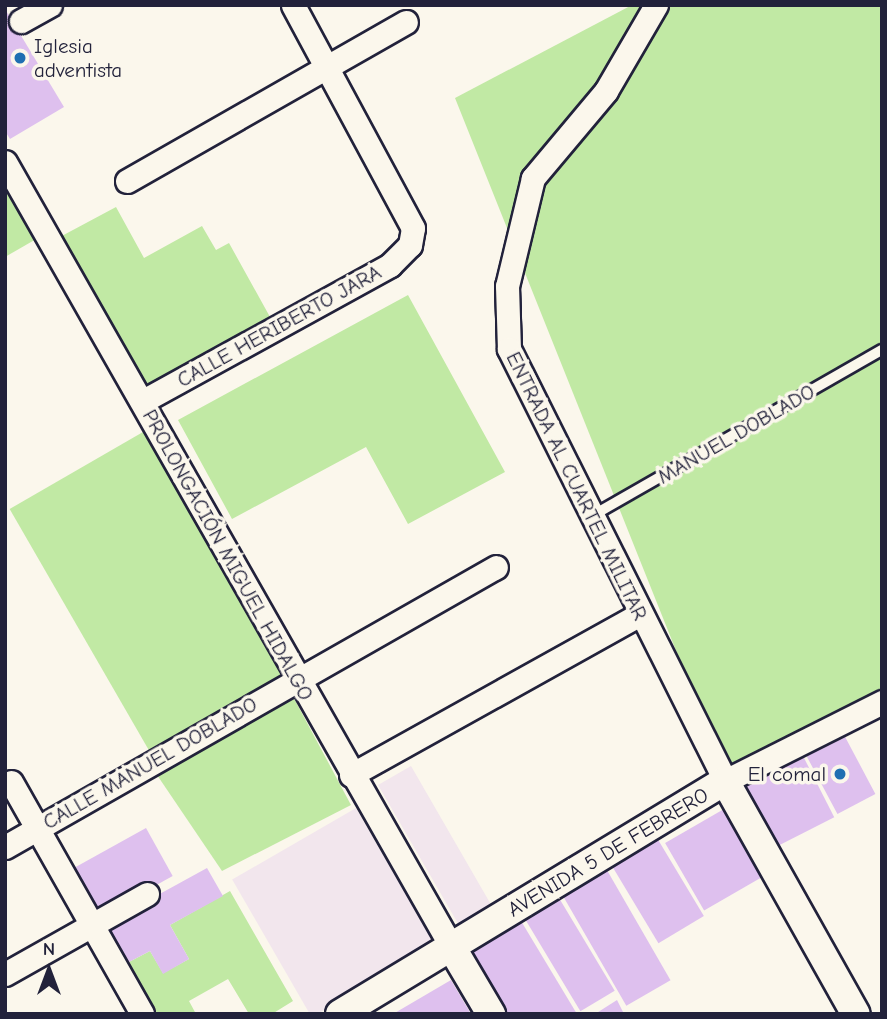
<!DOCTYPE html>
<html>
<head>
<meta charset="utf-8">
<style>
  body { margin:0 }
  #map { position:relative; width:887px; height:1019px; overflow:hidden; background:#fbf7ec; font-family:"Comic Neue",sans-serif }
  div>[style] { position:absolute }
  .built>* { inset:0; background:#f2e6ed; transform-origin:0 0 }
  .green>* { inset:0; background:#c1e9a4; transform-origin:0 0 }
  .building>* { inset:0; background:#dec0ee; transform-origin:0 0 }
  .roads { filter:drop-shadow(2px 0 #22223b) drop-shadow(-2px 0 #22223b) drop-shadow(0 2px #22223b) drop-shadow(0 -2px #22223b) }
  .service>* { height:10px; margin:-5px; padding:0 5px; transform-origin:5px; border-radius:5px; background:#fbf7ec }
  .minor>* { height:23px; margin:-11.5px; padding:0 11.5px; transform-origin:11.5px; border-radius:11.5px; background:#fbf7ec }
  .tertiary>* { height:28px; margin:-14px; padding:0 14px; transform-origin:14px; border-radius:14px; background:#fbf7ec }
  .dots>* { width:19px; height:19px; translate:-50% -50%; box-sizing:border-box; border:4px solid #fbf7ec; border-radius:50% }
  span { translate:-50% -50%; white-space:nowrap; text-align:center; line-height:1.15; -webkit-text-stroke:7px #fbf7ec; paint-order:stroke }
  .poi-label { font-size:21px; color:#22223b }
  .left { translate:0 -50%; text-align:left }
  .right { translate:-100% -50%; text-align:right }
  .street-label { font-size:21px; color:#22223b }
  .frame { position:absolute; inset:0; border:7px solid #22223b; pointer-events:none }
  .north { position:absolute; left:14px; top:935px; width:70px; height:70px; -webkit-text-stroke:5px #fbf7ec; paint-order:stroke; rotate:0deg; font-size:19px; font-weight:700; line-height:28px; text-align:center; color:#22223b }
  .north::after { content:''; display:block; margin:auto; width:24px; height:32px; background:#22223b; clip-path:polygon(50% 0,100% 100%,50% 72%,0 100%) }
</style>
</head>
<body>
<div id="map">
  <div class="built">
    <i style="left:411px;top:766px;width:172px;height:38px;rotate:60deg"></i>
    <i style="left:356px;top:808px;width:159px;height:143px;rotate:60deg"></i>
  </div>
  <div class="green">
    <i style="clip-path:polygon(632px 5px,882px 5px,882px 710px,733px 793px,455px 98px)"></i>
    <i style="clip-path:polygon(5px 183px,38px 238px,5px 257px)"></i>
    <i style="clip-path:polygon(116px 207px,144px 258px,202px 226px,216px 250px,229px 243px,275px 326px,144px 393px,58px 238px)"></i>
    <i style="clip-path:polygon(408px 295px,505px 472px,408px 524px,366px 447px,232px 519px,178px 420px)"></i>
    <i style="left:143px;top:432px;width:282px;height:154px;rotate:60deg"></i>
    <i style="clip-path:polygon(289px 689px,351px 805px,222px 871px,155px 772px)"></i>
    <i style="clip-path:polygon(230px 891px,293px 1001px,272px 1014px,249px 1014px,228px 979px,189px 1001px,196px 1014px,155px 1014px,127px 963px,150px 951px,163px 973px,189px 959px,170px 925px)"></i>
  </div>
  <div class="building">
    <i style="clip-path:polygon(5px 9px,64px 107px,10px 139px,5px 131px)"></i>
    <i style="left:843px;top:733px;width:69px;height:43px;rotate:62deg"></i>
    <i style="left:802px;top:754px;width:71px;height:64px;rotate:63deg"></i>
    <i style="left:724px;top:809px;width:78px;height:68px;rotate:60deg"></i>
    <i style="left:146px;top:828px;width:55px;height:85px;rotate:61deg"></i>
    <i style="left:657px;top:838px;width:91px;height:53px;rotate:59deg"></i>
    <i style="left:604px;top:865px;width:133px;height:51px;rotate:60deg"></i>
    <i style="clip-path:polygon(207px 868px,223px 896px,170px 925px,189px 959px,163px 974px,150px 951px,127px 963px,105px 924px)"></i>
    <i style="left:556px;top:893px;width:114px;height:40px;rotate:59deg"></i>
    <i style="clip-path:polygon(518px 916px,577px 1014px,497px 1014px,459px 951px)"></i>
    <i style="clip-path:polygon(451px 980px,471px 1014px,393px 1014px)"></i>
    <i style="clip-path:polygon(617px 1000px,624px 1014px,595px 1014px)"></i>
  </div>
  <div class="roads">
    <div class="service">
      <i style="left:590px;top:517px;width:336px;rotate:-29.8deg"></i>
    </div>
    <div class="minor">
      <i style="left:656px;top:5px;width:99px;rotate:120.2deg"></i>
      <i style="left:606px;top:91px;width:114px;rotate:130deg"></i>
      <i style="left:533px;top:178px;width:111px;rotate:103.5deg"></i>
      <i style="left:507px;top:286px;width:63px;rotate:88.2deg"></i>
      <i style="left:509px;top:349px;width:483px;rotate:63.4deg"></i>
      <i style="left:725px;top:781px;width:176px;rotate:-26.7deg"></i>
      <i style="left:21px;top:21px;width:33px;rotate:-29deg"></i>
      <i style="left:5px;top:162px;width:904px;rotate:60.37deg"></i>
      <i style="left:127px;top:181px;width:321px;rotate:-29.7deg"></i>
      <i style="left:143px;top:401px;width:282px;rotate:-28.8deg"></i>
      <i style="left:390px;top:265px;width:28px;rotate:-45deg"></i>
      <i style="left:410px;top:245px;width:17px;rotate:-80deg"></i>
      <i style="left:413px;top:228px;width:253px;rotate:-118.3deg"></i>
      <i style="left:351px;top:775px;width:331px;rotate:-29.1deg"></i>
      <i style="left:11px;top:782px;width:266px;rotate:60.5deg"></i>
      <i style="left:5px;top:847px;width:565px;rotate:-29.69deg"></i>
      <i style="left:5px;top:974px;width:163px;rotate:-29.4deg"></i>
    </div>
    <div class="tertiary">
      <i style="left:452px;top:948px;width:77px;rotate:59.4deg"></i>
      <i style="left:340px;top:1014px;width:450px;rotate:-31.2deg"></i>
      <i style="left:725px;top:781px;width:267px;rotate:60.7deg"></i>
    </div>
  </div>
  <div class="dots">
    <i style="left:20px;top:58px;background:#1f6fb2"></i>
    <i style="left:840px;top:774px;background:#1f6fb2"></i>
  </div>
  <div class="poi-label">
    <span class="left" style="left:34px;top:58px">Iglesia<br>adventista</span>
    <span class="right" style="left:826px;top:774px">El comal</span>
  </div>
  <div class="street-label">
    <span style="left:279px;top:326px;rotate:-29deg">CALLE HERIBERTO JARA</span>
    <span style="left:736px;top:434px;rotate:-30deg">MANUEL DOBLADO</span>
    <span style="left:577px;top:486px;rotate:64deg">ENTRADA AL CUARTEL MILITAR</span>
    <span style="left:228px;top:555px;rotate:61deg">PROLONGACIÓN MIGUEL HIDALGO</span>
    <span style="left:150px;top:763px;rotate:-30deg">CALLE MANUEL DOBLADO</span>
    <span style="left:608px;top:852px;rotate:-31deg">AVENIDA 5 DE FEBRERO</span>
  </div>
  <div class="frame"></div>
  <div class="north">N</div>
</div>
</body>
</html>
